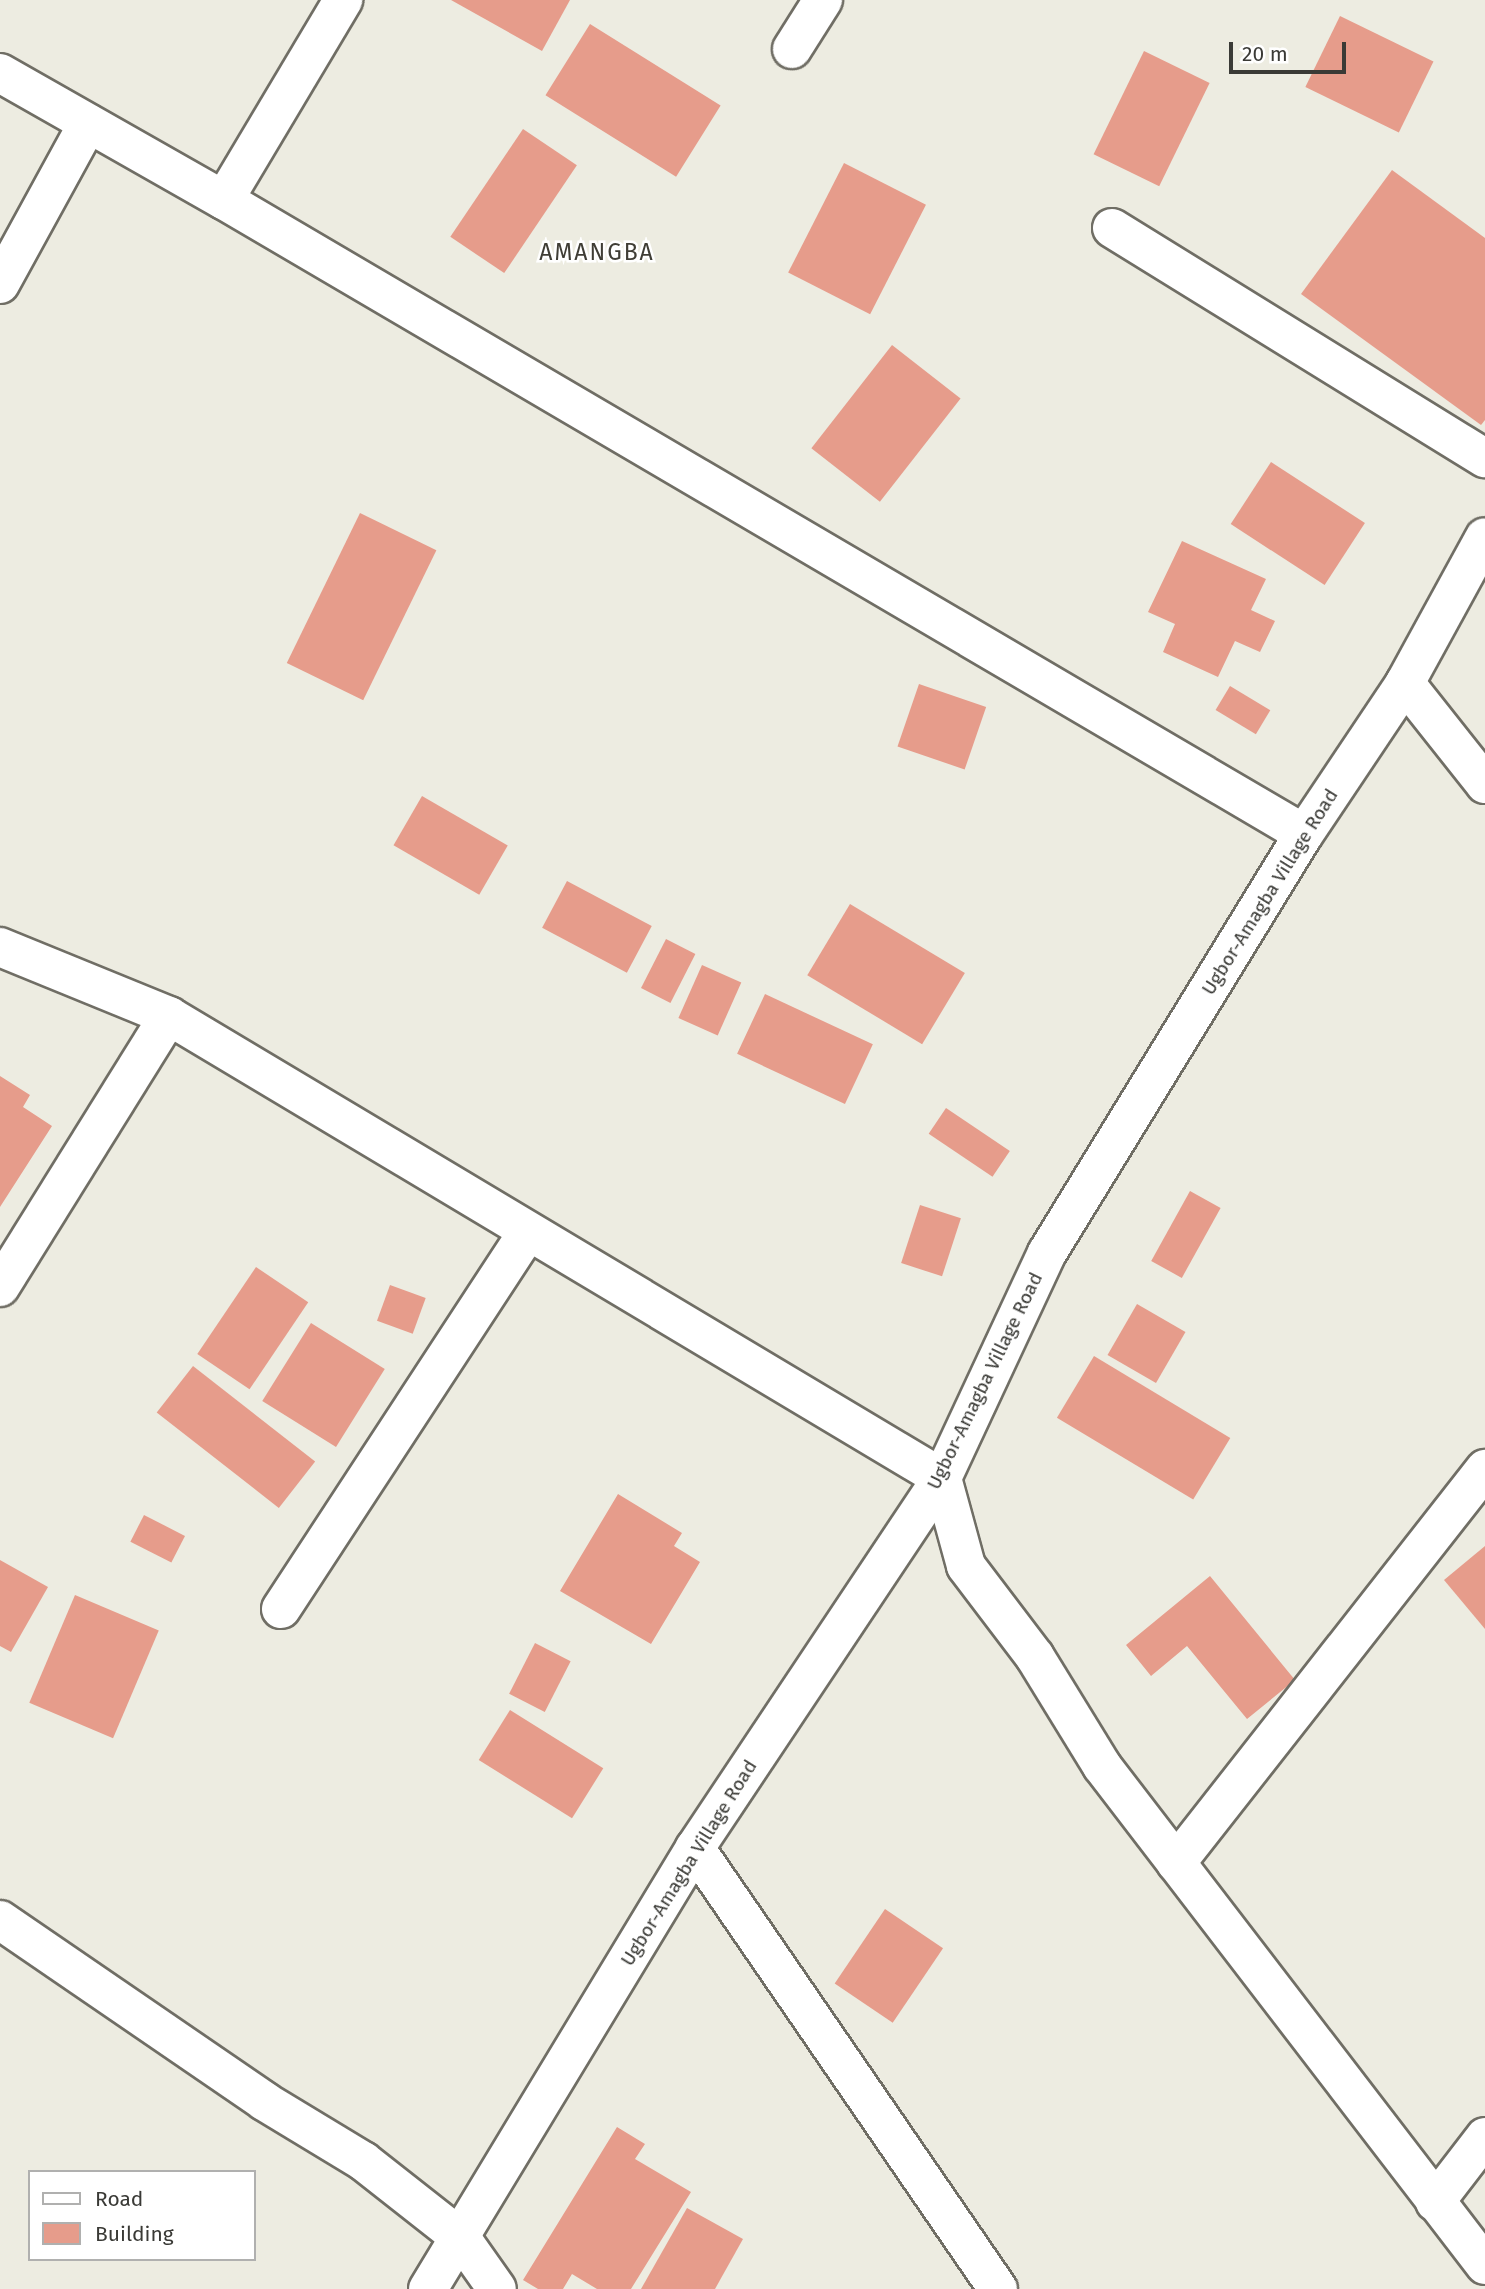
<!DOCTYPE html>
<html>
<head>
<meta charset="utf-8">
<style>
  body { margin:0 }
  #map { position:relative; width:1485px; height:2289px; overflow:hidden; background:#edece1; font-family:"Fira Sans",sans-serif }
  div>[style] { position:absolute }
  .building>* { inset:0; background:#e69c8b; transform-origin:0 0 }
  .roads { filter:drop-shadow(2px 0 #706e65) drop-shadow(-2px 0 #706e65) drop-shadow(0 2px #706e65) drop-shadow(0 -2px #706e65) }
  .minor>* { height:38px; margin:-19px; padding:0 19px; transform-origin:19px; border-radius:19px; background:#fff }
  span { translate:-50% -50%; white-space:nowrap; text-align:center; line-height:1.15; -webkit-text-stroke:5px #fff; paint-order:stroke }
  .street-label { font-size:19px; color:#3a3a36 }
  .quarter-label { font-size:23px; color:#3f3d35; letter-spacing:2px }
  .legend { position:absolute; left:28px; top:2170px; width:228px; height:91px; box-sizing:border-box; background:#fff; border:2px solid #b0b0af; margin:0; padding:9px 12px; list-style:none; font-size:21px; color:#3a3a36 }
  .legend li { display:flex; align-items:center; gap:14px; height:35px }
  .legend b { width:35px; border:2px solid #b0b0af }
  .scale { position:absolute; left:1229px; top:42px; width:117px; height:32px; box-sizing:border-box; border:4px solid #3a3a36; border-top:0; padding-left:9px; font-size:21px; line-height:24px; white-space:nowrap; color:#3a3a36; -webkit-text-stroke:5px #fff; paint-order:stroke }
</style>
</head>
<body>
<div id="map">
  <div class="building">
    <i style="clip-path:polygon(451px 0,570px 0,542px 51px)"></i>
    <i style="left:1340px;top:16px;width:104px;height:79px;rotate:26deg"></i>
    <i style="left:590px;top:24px;width:154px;height:84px;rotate:32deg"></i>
    <i style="left:1144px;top:51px;width:73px;height:115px;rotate:26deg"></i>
    <i style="left:523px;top:129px;width:65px;height:130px;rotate:34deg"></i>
    <i style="left:844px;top:163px;width:92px;height:123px;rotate:27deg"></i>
    <i style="clip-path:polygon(1392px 170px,1485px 238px,1485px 420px,1481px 425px,1301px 294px)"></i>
    <i style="left:892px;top:345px;width:87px;height:131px;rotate:38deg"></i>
    <i style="left:1271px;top:462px;width:112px;height:74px;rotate:33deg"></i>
    <i style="left:360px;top:513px;width:85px;height:167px;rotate:26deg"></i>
    <i style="clip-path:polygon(1182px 541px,1266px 579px,1251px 610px,1275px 621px,1260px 652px,1235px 641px,1218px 677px,1163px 652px,1175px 624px,1148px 612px)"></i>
    <i style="left:919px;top:684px;width:71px;height:66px;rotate:19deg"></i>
    <i style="left:1230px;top:686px;width:47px;height:28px;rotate:31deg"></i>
    <i style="left:422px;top:796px;width:99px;height:57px;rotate:30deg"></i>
    <i style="left:567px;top:881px;width:96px;height:53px;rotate:28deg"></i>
    <i style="left:850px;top:904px;width:134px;height:83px;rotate:31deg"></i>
    <i style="left:666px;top:939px;width:33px;height:55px;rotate:27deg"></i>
    <i style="left:702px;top:965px;width:43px;height:58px;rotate:24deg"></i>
    <i style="left:765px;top:994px;width:119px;height:66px;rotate:25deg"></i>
    <i style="clip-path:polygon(0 1076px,30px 1095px,23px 1107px,52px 1126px,0 1207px)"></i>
    <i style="left:946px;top:1108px;width:77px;height:31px;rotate:34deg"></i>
    <i style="left:1190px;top:1191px;width:35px;height:80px;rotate:29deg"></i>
    <i style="left:920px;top:1205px;width:43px;height:61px;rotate:18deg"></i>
    <i style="left:256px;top:1267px;width:63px;height:105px;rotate:34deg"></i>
    <i style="left:390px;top:1285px;width:38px;height:38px;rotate:20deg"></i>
    <i style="left:1137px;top:1304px;width:56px;height:59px;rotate:30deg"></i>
    <i style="left:311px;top:1323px;width:87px;height:92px;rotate:32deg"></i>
    <i style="left:1094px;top:1356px;width:159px;height:72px;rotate:31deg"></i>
    <i style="left:193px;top:1366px;width:155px;height:59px;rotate:38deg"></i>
    <i style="clip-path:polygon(618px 1494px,682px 1533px,674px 1546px,700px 1562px,651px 1644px,560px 1591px)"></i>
    <i style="left:144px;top:1515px;width:46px;height:30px;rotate:27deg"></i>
    <i style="clip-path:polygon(1485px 1546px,1485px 1629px,1444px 1580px)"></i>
    <i style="clip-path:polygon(0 1560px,48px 1587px,11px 1652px,0 1646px)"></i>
    <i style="clip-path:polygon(1210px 1576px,1295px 1680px,1247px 1719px,1187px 1646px,1151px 1676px,1126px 1645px)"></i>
    <i style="left:75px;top:1595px;width:91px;height:117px;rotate:23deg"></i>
    <i style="left:535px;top:1643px;width:40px;height:57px;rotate:27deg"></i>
    <i style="left:510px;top:1710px;width:110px;height:59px;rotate:32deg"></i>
    <i style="left:885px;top:1909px;width:70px;height:90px;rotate:34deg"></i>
    <i style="clip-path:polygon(617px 2127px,645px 2144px,635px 2159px,691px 2192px,631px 2289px,597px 2289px,572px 2274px,563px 2289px,538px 2289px,523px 2280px)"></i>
    <i style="clip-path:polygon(687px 2208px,743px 2239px,715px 2289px,641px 2289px)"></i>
  </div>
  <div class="roads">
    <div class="minor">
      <i style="left:792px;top:49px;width:58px;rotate:-57.7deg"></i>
      <i style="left:0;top:73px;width:257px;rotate:29.6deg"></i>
      <i style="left:224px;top:200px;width:1252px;rotate:30.41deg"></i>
      <i style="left:224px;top:200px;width:233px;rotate:-59.2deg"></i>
      <i style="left:1112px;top:228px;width:438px;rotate:31.7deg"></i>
      <i style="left:0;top:284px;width:183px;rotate:-61.3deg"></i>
      <i style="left:1405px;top:683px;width:129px;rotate:51.6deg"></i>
      <i style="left:0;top:947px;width:183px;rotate:22.2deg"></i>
      <i style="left:169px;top:1016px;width:901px;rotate:30.87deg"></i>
      <i style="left:942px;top:1478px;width:91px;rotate:74.7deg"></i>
      <i style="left:966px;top:1566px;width:114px;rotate:52.8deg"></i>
      <i style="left:1035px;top:1657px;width:128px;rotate:58.4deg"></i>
      <i style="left:1102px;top:1766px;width:629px;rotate:52.49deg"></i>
      <i style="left:0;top:1287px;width:319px;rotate:-58.1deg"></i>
      <i style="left:281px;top:1609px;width:451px;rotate:-56.8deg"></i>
      <i style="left:695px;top:1848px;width:535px;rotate:55.51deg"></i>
      <i style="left:1176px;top:1863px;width:501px;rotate:-51.89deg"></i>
      <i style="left:0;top:1920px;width:320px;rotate:34.4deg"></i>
      <i style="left:264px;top:2101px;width:116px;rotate:31.2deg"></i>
      <i style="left:363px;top:2161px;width:125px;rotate:38.2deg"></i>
      <i style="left:461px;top:2238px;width:62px;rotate:54.8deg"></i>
      <i style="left:1435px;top:2202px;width:82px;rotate:-52.4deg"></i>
      <i style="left:428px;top:2289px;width:516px;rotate:-58.81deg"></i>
      <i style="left:695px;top:1848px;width:445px;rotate:-56.3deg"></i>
      <i style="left:942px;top:1478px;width:248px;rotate:-65deg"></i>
      <i style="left:1047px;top:1253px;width:492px;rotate:-58.5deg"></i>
      <i style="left:1304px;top:834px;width:182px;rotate:-56.2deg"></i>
      <i style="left:1405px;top:683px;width:166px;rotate:-61.3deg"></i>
    </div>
  </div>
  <div class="street-label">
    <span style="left:1270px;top:892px;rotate:-58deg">Ugbor-Amagba Village Road</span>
    <span style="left:985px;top:1381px;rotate:-64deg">Ugbor-Amagba Village Road</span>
    <span style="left:689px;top:1863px;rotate:-58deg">Ugbor-Amagba Village Road</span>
  </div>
  <div class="quarter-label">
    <span style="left:597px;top:252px">AMANGBA</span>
  </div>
  <ul class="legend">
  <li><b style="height:9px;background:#fff"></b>Road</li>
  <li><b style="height:19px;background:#e69c8b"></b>Building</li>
  </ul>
  <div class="scale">20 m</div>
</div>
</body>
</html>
